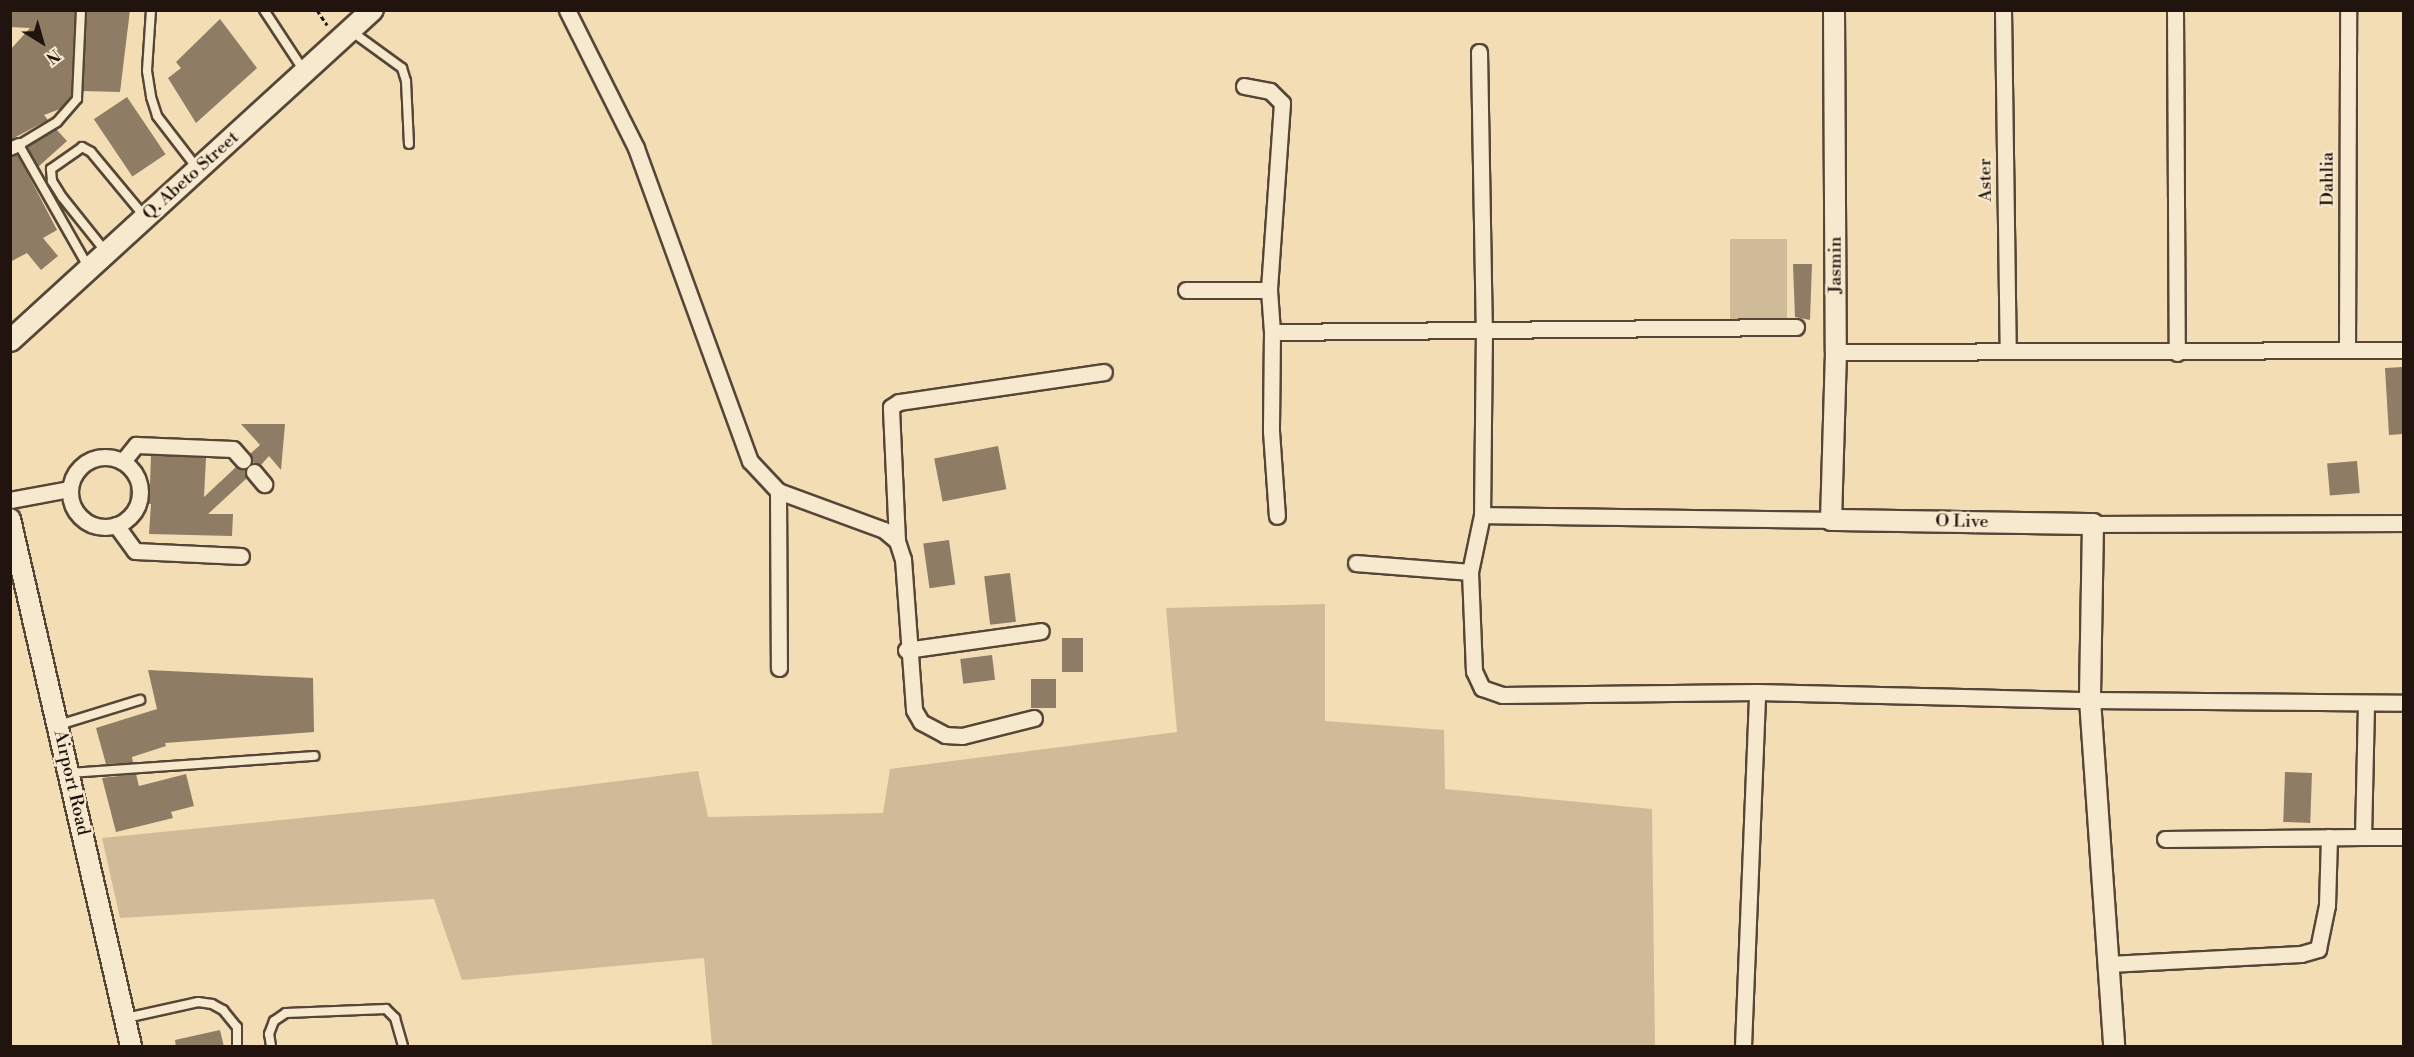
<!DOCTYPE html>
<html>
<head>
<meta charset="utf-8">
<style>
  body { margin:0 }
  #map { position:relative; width:2414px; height:1057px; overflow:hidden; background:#f3ddb4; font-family:"Libre Bodoni",serif }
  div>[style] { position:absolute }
  .green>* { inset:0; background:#cfbb98; transform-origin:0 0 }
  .building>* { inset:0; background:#8e7c64; transform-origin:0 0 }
  .path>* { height:3px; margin-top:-1.5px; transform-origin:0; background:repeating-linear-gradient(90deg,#21130d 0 4.5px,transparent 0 7.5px) }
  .roads { filter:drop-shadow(2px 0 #564637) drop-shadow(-2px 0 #564637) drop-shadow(0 2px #564637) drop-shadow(0 -2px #564637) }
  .service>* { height:8px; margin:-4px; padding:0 4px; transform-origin:4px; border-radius:4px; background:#f7e9ce }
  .pedestrian>* { height:12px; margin:-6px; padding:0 6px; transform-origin:6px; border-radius:6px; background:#f7e9ce }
  .minor>* { height:15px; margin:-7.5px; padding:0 7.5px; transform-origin:7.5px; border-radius:7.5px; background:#f7e9ce }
  .minor>.ring { margin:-7.5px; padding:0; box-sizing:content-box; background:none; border:15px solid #f7e9ce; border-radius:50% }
  .tertiary>* { height:20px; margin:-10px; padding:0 10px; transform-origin:10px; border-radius:10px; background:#f7e9ce }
  .secondary>* { height:21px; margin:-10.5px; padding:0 10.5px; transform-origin:10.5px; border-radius:10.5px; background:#f7e9ce }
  span { translate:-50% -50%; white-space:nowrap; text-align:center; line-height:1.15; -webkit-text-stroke:4.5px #f7e9ce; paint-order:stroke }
  .street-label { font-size:18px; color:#21130d }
  .frame { position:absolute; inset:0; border:12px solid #21130d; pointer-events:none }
  .north { position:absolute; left:12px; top:12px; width:60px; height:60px; -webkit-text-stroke:4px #f7e9ce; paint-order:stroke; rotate:143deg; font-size:16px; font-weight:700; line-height:24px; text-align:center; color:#21130d }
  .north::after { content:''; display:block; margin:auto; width:21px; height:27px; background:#21130d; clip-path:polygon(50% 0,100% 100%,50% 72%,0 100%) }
</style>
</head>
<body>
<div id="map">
  <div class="green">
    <i style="left:1787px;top:239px;width:82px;height:57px;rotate:90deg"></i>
    <i style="clip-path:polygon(1325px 604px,1325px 721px,1444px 730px,1445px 789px,1652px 809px,1655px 1046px,712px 1046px,704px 958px,462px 980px,434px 899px,120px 918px,102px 838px,429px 805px,698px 771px,708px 817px,883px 813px,890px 769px,1177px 732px,1166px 608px)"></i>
  </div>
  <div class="building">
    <i style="clip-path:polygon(10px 10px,75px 10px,71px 97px,60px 109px,44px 115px,48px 120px,10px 140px,10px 50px,30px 28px,10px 27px)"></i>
    <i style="clip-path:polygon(87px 10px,130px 10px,120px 92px,83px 91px)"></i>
    <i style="clip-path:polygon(220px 19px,257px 68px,196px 123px,168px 78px,181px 68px,176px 62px)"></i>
    <i style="left:127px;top:97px;width:69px;height:40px;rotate:56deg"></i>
    <i style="clip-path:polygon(56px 129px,67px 141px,38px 167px,27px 147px)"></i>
    <i style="clip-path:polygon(18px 155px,57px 230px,43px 238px,58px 256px,41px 270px,27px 253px,10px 262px,10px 157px)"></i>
    <i style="clip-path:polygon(1793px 264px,1812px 264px,1810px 320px,1795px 317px)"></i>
    <i style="clip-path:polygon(2403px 367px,2403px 434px,2389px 435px,2385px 368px)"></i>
    <i style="clip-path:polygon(241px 424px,285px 424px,281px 470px,269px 456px,261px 465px,252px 462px,250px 454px,260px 445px)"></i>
    <i style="left:998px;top:446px;width:44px;height:65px;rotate:79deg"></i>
    <i style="clip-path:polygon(151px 455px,206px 458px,204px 497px,236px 467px,245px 470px,247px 478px,208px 514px,233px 514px,232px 536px,149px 534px,151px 504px,129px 503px,130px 484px,150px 484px)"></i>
    <i style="left:2357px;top:461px;width:32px;height:30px;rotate:85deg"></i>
    <i style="left:949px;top:540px;width:45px;height:26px;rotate:82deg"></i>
    <i style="left:1010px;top:573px;width:49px;height:26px;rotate:83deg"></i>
    <i style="left:1083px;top:638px;width:34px;height:21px;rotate:90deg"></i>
    <i style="left:992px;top:655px;width:25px;height:32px;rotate:83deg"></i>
    <i style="clip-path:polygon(148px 670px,313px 678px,314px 732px,165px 743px,166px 746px,132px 757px,133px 763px,106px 764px,96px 728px,157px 709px)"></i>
    <i style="left:1056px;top:679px;width:29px;height:25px;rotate:90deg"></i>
    <i style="left:2285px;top:772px;width:27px;height:50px;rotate:2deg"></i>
    <i style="clip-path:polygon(136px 774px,139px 786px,186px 774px,194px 806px,171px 812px,173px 818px,116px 832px,102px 778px)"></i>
    <i style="clip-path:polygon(220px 1030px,224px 1047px,176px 1047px,175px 1040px)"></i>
  </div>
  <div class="path">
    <i style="left:317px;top:10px;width:18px;rotate:56deg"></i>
  </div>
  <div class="roads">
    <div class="service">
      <i style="left:81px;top:10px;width:89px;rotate:92.6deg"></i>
      <i style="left:77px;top:99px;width:30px;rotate:131deg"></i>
      <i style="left:57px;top:122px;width:44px;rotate:148.8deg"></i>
      <i style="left:19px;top:145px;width:142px;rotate:60.4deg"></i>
      <i style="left:151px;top:10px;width:61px;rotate:93.8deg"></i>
      <i style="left:147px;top:71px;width:26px;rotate:81deg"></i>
      <i style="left:151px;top:97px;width:20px;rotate:72deg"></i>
      <i style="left:157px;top:116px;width:66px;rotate:52.4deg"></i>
      <i style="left:264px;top:10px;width:73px;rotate:56.7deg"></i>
      <i style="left:351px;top:31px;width:63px;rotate:36deg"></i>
      <i style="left:402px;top:68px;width:14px;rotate:73deg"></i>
      <i style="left:406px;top:81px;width:63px;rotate:87.3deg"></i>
      <i style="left:106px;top:252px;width:70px;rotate:-128.7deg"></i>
      <i style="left:62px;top:197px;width:19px;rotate:-122deg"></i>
      <i style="left:52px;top:181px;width:12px;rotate:-95deg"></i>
      <i style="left:51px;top:169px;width:38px;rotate:-35deg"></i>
      <i style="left:82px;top:147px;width:10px;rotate:29deg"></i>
      <i style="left:91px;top:152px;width:85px;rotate:50.3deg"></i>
      <i style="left:59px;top:725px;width:85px;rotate:-17.2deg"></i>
      <i style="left:70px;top:773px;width:245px;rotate:-4deg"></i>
      <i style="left:126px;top:1018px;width:74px;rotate:-12.5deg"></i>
      <i style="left:198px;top:1002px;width:14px;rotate:8deg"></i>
      <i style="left:212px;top:1004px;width:13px;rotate:29deg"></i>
      <i style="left:223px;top:1010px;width:22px;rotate:51deg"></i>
      <i style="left:237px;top:1027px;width:19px;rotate:90deg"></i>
      <i style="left:271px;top:1046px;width:12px;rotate:-99deg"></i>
      <i style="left:269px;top:1034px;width:14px;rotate:-69deg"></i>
      <i style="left:274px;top:1021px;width:14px;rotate:-34deg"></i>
      <i style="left:286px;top:1013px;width:100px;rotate:-2.3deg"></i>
      <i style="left:386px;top:1009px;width:13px;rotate:45deg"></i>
      <i style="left:395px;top:1018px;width:29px;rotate:74deg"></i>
    </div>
    <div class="pedestrian">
      <i style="left:10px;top:149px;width:10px;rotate:-24deg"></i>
    </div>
    <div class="minor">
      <i style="left:567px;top:10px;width:154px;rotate:63.4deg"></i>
      <i style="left:636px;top:148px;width:333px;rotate:70deg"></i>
      <i style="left:750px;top:461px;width:41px;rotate:47deg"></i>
      <i style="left:778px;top:491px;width:113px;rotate:20.2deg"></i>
      <i style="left:884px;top:530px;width:17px;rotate:40deg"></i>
      <i style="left:897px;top:541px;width:19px;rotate:72deg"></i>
      <i style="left:903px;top:559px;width:151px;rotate:85.8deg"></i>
      <i style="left:914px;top:710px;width:14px;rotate:60deg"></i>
      <i style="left:921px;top:722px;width:27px;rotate:28deg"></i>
      <i style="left:945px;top:735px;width:17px;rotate:3deg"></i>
      <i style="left:962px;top:736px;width:74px;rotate:-14deg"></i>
      <i style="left:2003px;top:10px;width:339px;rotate:89.2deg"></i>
      <i style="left:2175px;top:10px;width:343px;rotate:89.7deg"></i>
      <i style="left:1479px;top:52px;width:276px;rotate:89deg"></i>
      <i style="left:1484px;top:328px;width:187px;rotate:90.6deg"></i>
      <i style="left:1482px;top:515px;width:58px;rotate:101.9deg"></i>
      <i style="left:1470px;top:572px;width:99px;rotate:87.7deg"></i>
      <i style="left:1474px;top:671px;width:19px;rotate:65deg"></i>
      <i style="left:1482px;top:688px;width:21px;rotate:19deg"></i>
      <i style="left:1502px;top:695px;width:255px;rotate:-0.7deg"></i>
      <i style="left:1757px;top:692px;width:333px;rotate:1.4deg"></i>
      <i style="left:2090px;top:700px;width:314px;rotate:0.5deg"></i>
      <i style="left:1244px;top:86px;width:26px;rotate:11deg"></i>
      <i style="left:1270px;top:91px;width:17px;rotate:45deg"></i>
      <i style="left:1282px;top:103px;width:187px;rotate:94deg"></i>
      <i style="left:1269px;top:290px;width:42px;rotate:85.9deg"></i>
      <i style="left:1272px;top:332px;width:524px;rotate:-0.55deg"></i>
      <i style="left:1186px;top:290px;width:83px"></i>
      <i style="left:1272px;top:332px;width:99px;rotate:90.6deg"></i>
      <i style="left:1271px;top:431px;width:85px;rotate:86deg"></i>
      <i style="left:2347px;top:349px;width:339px;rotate:-89.8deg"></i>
      <i style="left:1836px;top:352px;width:568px;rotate:-0.2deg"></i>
      <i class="ring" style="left:70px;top:457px;width:55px;height:55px"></i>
      <i style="left:123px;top:461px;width:21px;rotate:-51deg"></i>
      <i style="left:136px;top:445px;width:97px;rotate:2.4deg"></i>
      <i style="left:233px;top:449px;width:15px;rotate:48deg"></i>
      <i style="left:254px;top:472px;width:16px;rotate:50deg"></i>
      <i style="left:778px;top:491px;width:177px;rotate:89.7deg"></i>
      <i style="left:10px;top:500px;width:61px;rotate:-10.4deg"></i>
      <i style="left:1482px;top:515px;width:349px;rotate:0.8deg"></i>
      <i style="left:2093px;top:524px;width:311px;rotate:-0.2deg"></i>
      <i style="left:116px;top:525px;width:32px;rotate:54deg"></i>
      <i style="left:135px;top:551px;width:106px;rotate:2.7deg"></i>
      <i style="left:897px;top:541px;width:134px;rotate:-92.6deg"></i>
      <i style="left:891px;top:407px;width:9px;rotate:-32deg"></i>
      <i style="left:899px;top:402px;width:207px;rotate:-8.3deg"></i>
      <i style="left:1356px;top:563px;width:114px;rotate:4.5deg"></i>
      <i style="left:906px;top:650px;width:136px;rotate:-8deg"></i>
      <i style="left:2363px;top:837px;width:41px"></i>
      <i style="left:2165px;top:839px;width:198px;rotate:-0.6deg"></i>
      <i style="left:2363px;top:837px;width:134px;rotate:-88.7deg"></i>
      <i style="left:2109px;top:964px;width:192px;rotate:-3deg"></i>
      <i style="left:2301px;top:954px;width:18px;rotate:-16deg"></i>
      <i style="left:2318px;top:949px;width:45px;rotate:-78.4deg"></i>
      <i style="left:2327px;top:905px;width:68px;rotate:-88.3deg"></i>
      <i style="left:1743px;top:1046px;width:354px;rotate:-87.7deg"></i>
    </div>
    <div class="tertiary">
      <i style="left:1834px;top:10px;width:342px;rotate:89.7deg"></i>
      <i style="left:1836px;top:352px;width:168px;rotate:91.7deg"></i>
      <i style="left:1831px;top:520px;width:262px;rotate:0.9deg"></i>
      <i style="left:2093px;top:524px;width:176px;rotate:91deg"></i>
      <i style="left:2090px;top:700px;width:347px;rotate:86deg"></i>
      <i style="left:10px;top:519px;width:541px;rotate:77.07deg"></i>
    </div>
    <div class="secondary">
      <i style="left:10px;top:340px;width:490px;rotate:-42.4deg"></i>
    </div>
  </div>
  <div class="street-label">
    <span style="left:191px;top:176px;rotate:-42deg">Q. Abeto Street</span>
    <span style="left:2328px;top:179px;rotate:-90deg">Dahlia</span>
    <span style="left:1986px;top:180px;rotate:-91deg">Aster</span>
    <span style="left:1836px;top:265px;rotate:-90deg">Jasmin</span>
    <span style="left:1962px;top:522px;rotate:1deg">O Live</span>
    <span style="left:71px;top:783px;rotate:77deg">Airport Road</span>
  </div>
  <div class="frame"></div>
  <div class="north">N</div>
</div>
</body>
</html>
